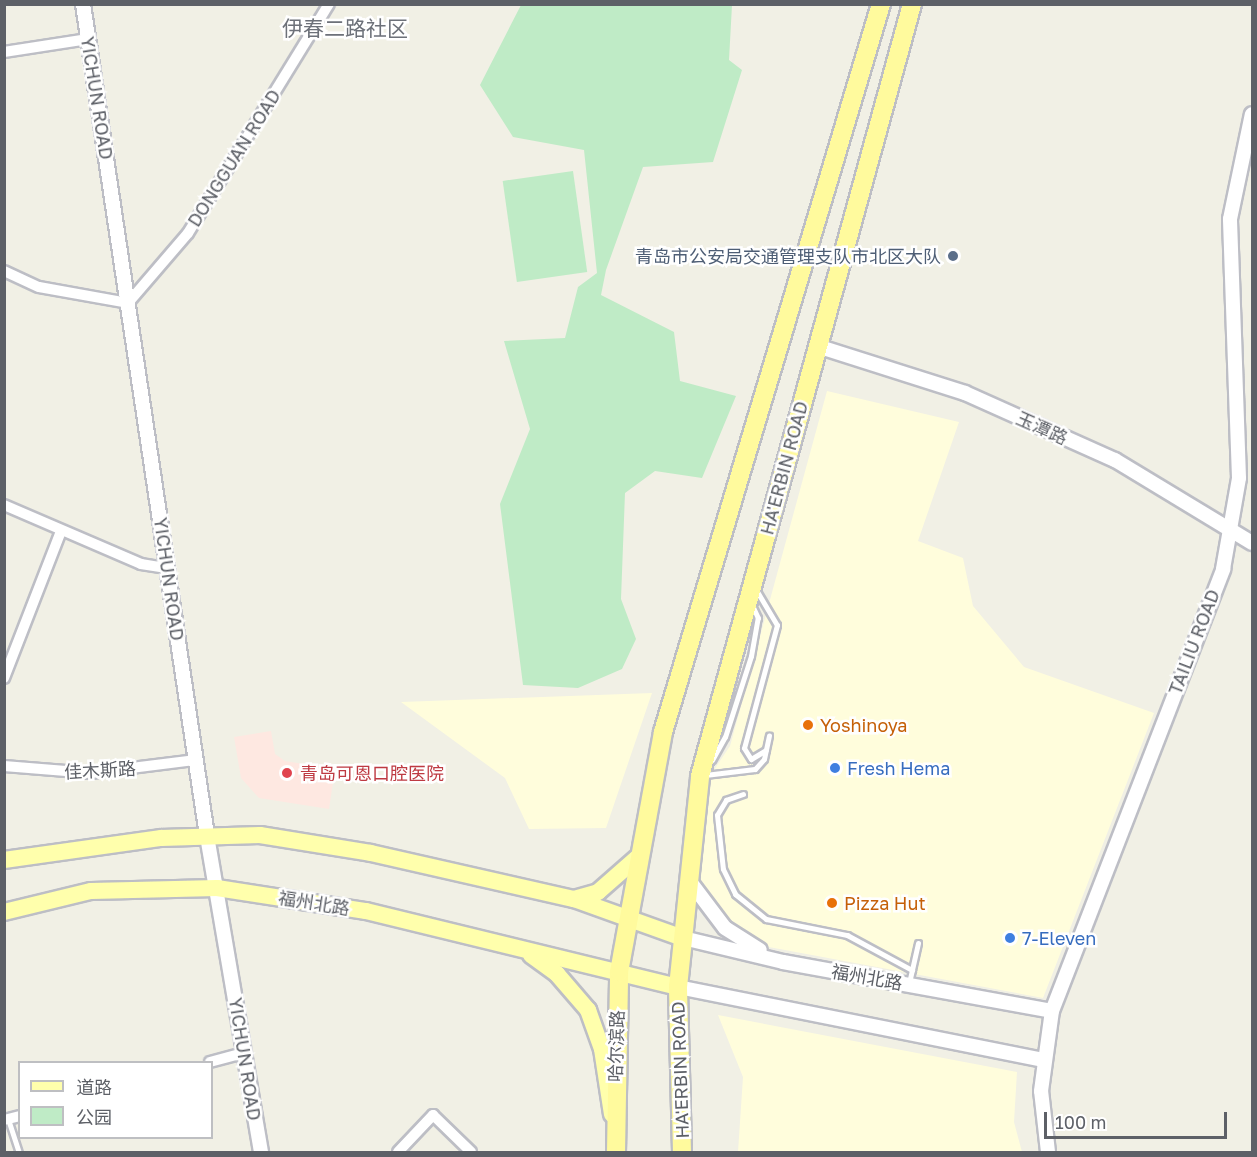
<!DOCTYPE html>
<html>
<head>
<meta charset="utf-8">
<style>
  body { margin:0 }
  #map { position:relative; width:1257px; height:1157px; overflow:hidden; background:#f1f0e5; font-family:"Golos Text","Noto Sans SC",sans-serif }
  div>[style] { position:absolute }
  .commercial>* { inset:0; background:#fffddc }
  .medical>* { inset:0; background:#fee8e1 }
  .green>* { inset:0; background:#bfebc6; transform-origin:0 0 }
  .roads { filter:drop-shadow(2px 0 #bdbec5) drop-shadow(-2px 0 #bdbec5) drop-shadow(0 2px #bdbec5) drop-shadow(0 -2px #bdbec5) }
  .service>* { height:5px; margin:-2.5px; padding:0 2.5px; transform-origin:2.5px; border-radius:2.5px; background:#fff }
  .minor>* { height:10px; margin:-5px; padding:0 5px; transform-origin:5px; border-radius:5px; background:#fff }
  .tertiary>* { height:14px; margin:-7px; padding:0 7px; transform-origin:7px; border-radius:7px; background:#fff }
  .primary>* { height:16px; margin:-8px; padding:0 8px; transform-origin:8px; border-radius:8px; background:#ffffac }
  .trunk>* { height:18px; margin:-9px; padding:0 9px; transform-origin:9px; border-radius:9px; background:#fffa9d }
  .dots>* { width:16px; height:16px; translate:-50% -50%; box-sizing:border-box; border:3px solid #fff; border-radius:50% }
  span { translate:-50% -50%; white-space:nowrap; text-align:center; line-height:1.15; -webkit-text-stroke:5px #fff; paint-order:stroke }
  .street-label { font-size:18px; color:#5d6067 }
  .service-label { font-size:18px; color:#4e5e75 }
  .right { translate:-100% -50%; text-align:right }
  .food-label { font-size:18px; color:#c56008 }
  .left { translate:0 -50%; text-align:left }
  .shop-label { font-size:18px; color:#366cbe }
  .health-label { font-size:18px; color:#be3a42 }
  .quarter-label { font-size:21px; color:#6d7179 }
  .frame { position:absolute; inset:0; border:6px solid #5d6067; pointer-events:none }
  .legend { position:absolute; left:18px; top:1061px; width:195px; height:78px; box-sizing:border-box; background:#fff; border:2px solid #bebfc2; margin:0; padding:8px 10px; list-style:none; font-size:18px; color:#5d6067 }
  .legend li { display:flex; align-items:center; gap:12px; height:30px }
  .legend b { width:30px; border:2px solid #bebfc2 }
  .scale { position:absolute; left:1044px; top:1112px; width:183px; height:27px; box-sizing:border-box; border:3px solid #5d6067; border-top:0; padding-left:8px; font-size:18px; line-height:21px; white-space:nowrap; color:#5d6067; -webkit-text-stroke:4px #fff; paint-order:stroke }
</style>
</head>
<body>
<div id="map">
  <div class="commercial">
    <i style="clip-path:polygon(827px 391px,959px 422px,918px 541px,963px 558px,973px 606px,1024px 667px,1154px 713px,1043px 998px,758px 945px,725px 921px,701px 882px,694px 852px,701px 789px,730px 746px)"></i>
    <i style="clip-path:polygon(652px 693px,606px 828px,529px 829px,505px 778px,401px 702px)"></i>
    <i style="clip-path:polygon(718px 1015px,1017px 1072px,1014px 1122px,1022px 1152px,738px 1152px,743px 1077px)"></i>
  </div>
  <div class="medical">
    <i style="clip-path:polygon(271px 731px,275px 754px,285px 761px,335px 769px,329px 809px,259px 798px,241px 778px,234px 737px)"></i>
  </div>
  <div class="green">
    <i style="clip-path:polygon(521px 5px,732px 5px,729px 60px,742px 70px,713px 162px,643px 167px,606px 270px,601px 295px,674px 332px,680px 381px,736px 396px,702px 478px,655px 471px,625px 493px,621px 599px,636px 639px,622px 669px,578px 688px,523px 685px,500px 504px,530px 429px,504px 341px,565px 338px,578px 287px,597px 273px,584px 150px,513px 137px,480px 85px)"></i>
    <i style="left:573px;top:171px;width:102px;height:71px;rotate:82deg"></i>
  </div>
  <div class="roads">
    <div class="service">
      <i style="left:755px;top:588px;width:43px;rotate:59.3deg"></i>
      <i style="left:777px;top:625px;width:127px;rotate:105deg"></i>
      <i style="left:744px;top:748px;width:13px;rotate:58deg"></i>
      <i style="left:751px;top:759px;width:17px;rotate:-31deg"></i>
      <i style="left:712px;top:760px;width:26px;rotate:-61deg"></i>
      <i style="left:725px;top:737px;width:85px;rotate:-72.2deg"></i>
      <i style="left:751px;top:656px;width:39px;rotate:-80deg"></i>
      <i style="left:758px;top:618px;width:14px;rotate:-115deg"></i>
      <i style="left:705px;top:775px;width:50px;rotate:-6.8deg"></i>
      <i style="left:755px;top:769px;width:13px;rotate:-48deg"></i>
      <i style="left:764px;top:759px;width:24px;rotate:-78deg"></i>
      <i style="left:743px;top:794px;width:18px;rotate:161deg"></i>
      <i style="left:726px;top:800px;width:17px;rotate:121deg"></i>
      <i style="left:717px;top:815px;width:54px;rotate:83.7deg"></i>
      <i style="left:723px;top:869px;width:28px;rotate:64deg"></i>
      <i style="left:735px;top:894px;width:40px;rotate:39deg"></i>
      <i style="left:766px;top:919px;width:83px;rotate:11.2deg"></i>
      <i style="left:847px;top:935px;width:74px;rotate:28.3deg"></i>
      <i style="left:909px;top:983px;width:41px;rotate:-77.3deg"></i>
      <i style="left:8px;top:1119px;width:35px;rotate:72deg"></i>
    </div>
    <div class="minor">
      <i style="left:4px;top:52px;width:85px;rotate:-8.8deg"></i>
      <i style="left:4px;top:271px;width:38px;rotate:25deg"></i>
      <i style="left:39px;top:287px;width:90px;rotate:10.2deg"></i>
      <i style="left:128px;top:303px;width:92px;rotate:-49.4deg"></i>
      <i style="left:188px;top:233px;width:269px;rotate:-58.4deg"></i>
      <i style="left:4px;top:505px;width:149px;rotate:23.3deg"></i>
      <i style="left:141px;top:564px;width:26px;rotate:9deg"></i>
      <i style="left:4px;top:678px;width:158px;rotate:-68.8deg"></i>
      <i style="left:4px;top:766px;width:87px;rotate:4.6deg"></i>
      <i style="left:91px;top:773px;width:106px;rotate:-7.1deg"></i>
      <i style="left:210px;top:1062px;width:34px;rotate:-15deg"></i>
      <i style="left:4px;top:1120px;width:16px;rotate:-14deg"></i>
      <i style="left:398px;top:1152px;width:51px;rotate:-46.6deg"></i>
      <i style="left:433px;top:1115px;width:53px;rotate:44.2deg"></i>
    </div>
    <div class="tertiary">
      <i style="left:83px;top:4px;width:841px;rotate:81.52deg"></i>
      <i style="left:207px;top:836px;width:321px;rotate:80.3deg"></i>
      <i style="left:817px;top:346px;width:155px;rotate:17.6deg"></i>
      <i style="left:965px;top:393px;width:164px;rotate:24.1deg"></i>
      <i style="left:1115px;top:460px;width:160px;rotate:31.2deg"></i>
      <i style="left:688px;top:879px;width:61px;rotate:52.9deg"></i>
      <i style="left:725px;top:928px;width:41px;rotate:32.2deg"></i>
      <i style="left:683px;top:938px;width:103px;rotate:13.5deg"></i>
      <i style="left:783px;top:962px;width:273px;rotate:10.3deg"></i>
      <i style="left:678px;top:987px;width:372px;rotate:11.3deg"></i>
      <i style="left:1048px;top:1152px;width:61px;rotate:-96.5deg"></i>
      <i style="left:1041px;top:1091px;width:81px;rotate:-82.2deg"></i>
      <i style="left:1052px;top:1011px;width:474px;rotate:-68.8deg"></i>
      <i style="left:1223px;top:569px;width:92px;rotate:-80deg"></i>
      <i style="left:1239px;top:478px;width:259px;rotate:-92deg"></i>
      <i style="left:1230px;top:219px;width:107px;rotate:-78.2deg"></i>
    </div>
    <div class="primary">
      <i style="left:4px;top:860px;width:159px;rotate:-8deg"></i>
      <i style="left:161px;top:838px;width:99px;rotate:-1.7deg"></i>
      <i style="left:260px;top:835px;width:112px;rotate:9.2deg"></i>
      <i style="left:371px;top:853px;width:208px;rotate:12.8deg"></i>
      <i style="left:574px;top:899px;width:116px;rotate:19.7deg"></i>
      <i style="left:574px;top:899px;width:25px;rotate:-16deg"></i>
      <i style="left:598px;top:892px;width:55px;rotate:-41.3deg"></i>
      <i style="left:4px;top:912px;width:89px;rotate:-13.6deg"></i>
      <i style="left:91px;top:891px;width:126px;rotate:-1.4deg"></i>
      <i style="left:217px;top:888px;width:151px;rotate:8.8deg"></i>
      <i style="left:366px;top:911px;width:321px;rotate:13.7deg"></i>
      <i style="left:531px;top:955px;width:32px;rotate:36deg"></i>
      <i style="left:557px;top:974px;width:48px;rotate:49.3deg"></i>
      <i style="left:588px;top:1010px;width:41px;rotate:70.3deg"></i>
      <i style="left:602px;top:1049px;width:66px;rotate:81.3deg"></i>
    </div>
    <div class="trunk">
      <i style="left:616px;top:1152px;width:180px;rotate:-89deg"></i>
      <i style="left:619px;top:972px;width:244px;rotate:-79.6deg"></i>
      <i style="left:663px;top:732px;width:760px;rotate:-73.33deg"></i>
      <i style="left:682px;top:1152px;width:165px;rotate:-91.4deg"></i>
      <i style="left:678px;top:987px;width:212px;rotate:-84deg"></i>
      <i style="left:700px;top:776px;width:801px;rotate:-74.64deg"></i>
    </div>
  </div>
  <div class="dots">
    <i style="left:953px;top:256px;background:#5c6f8a"></i>
    <i style="left:808px;top:725px;background:#e8710a"></i>
    <i style="left:835px;top:768px;background:#3f7fe0"></i>
    <i style="left:287px;top:773px;background:#e0444e"></i>
    <i style="left:832px;top:903px;background:#e8710a"></i>
    <i style="left:1010px;top:938px;background:#3f7fe0"></i>
  </div>
  <div class="street-label">
    <span style="left:97px;top:98px;rotate:81deg">YICHUN ROAD</span>
    <span style="left:234px;top:158px;rotate:-58deg">DONGGUAN ROAD</span>
    <span style="left:1042px;top:428px;rotate:24deg">玉潭路</span>
    <span style="left:784px;top:468px;rotate:-75deg">HA'ERBIN ROAD</span>
    <span style="left:169px;top:579px;rotate:82deg">YICHUN ROAD</span>
    <span style="left:1194px;top:642px;rotate:-69deg">TAILIU ROAD</span>
    <span style="left:100px;top:770px;rotate:-3deg">佳木斯路</span>
    <span style="left:314px;top:903px;rotate:9deg">福州北路</span>
    <span style="left:867px;top:977px;rotate:10deg">福州北路</span>
    <span style="left:616px;top:1046px;rotate:-88deg">哈尔滨路</span>
    <span style="left:245px;top:1059px;rotate:81deg">YICHUN ROAD</span>
    <span style="left:680px;top:1070px;rotate:-92deg">HA'ERBIN ROAD</span>
  </div>
  <div class="service-label">
    <span class="right" style="left:941px;top:256px">青岛市公安局交通管理支队市北区大队</span>
  </div>
  <div class="food-label">
    <span class="left" style="left:820px;top:725px">Yoshinoya</span>
    <span class="left" style="left:844px;top:903px">Pizza Hut</span>
  </div>
  <div class="shop-label">
    <span class="left" style="left:847px;top:768px">Fresh Hema</span>
    <span class="left" style="left:1022px;top:938px">7-Eleven</span>
  </div>
  <div class="health-label">
    <span class="left" style="left:300px;top:773px">青岛可恩口腔医院</span>
  </div>
  <div class="quarter-label">
    <span style="left:345px;top:28px">伊春二路社区</span>
  </div>
  <div class="frame"></div>
  <ul class="legend">
  <li><b style="height:8px;background:#ffffac"></b>道路</li>
  <li><b style="height:16px;background:#bfebc6"></b>公园</li>
  </ul>
  <div class="scale">100 m</div>
</div>
</body>
</html>
